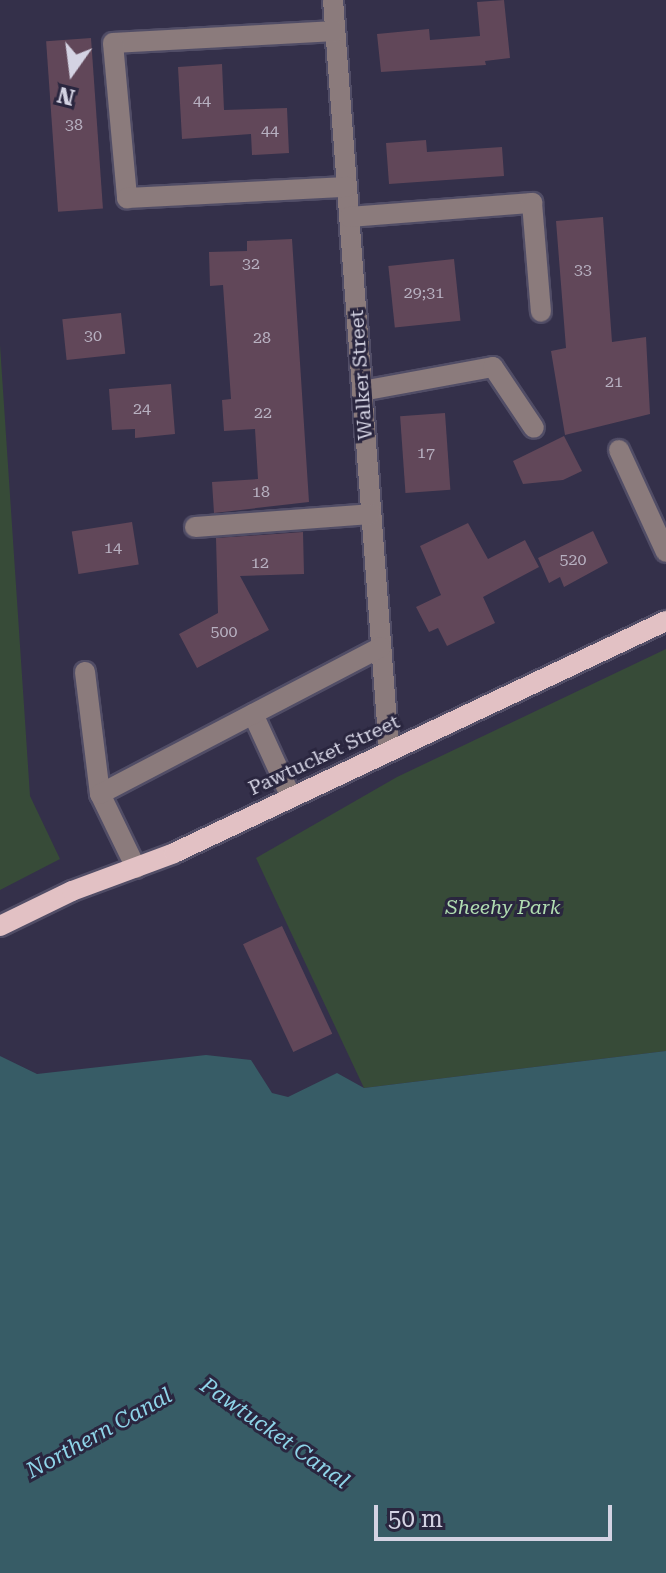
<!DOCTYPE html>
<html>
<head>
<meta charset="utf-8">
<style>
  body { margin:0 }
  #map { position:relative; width:666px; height:1573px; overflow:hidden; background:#34304a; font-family:"Roboto Serif",serif }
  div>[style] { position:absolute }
  .green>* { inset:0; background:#374b38 }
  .water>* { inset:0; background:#375c66 }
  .building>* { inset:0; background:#614759; transform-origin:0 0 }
  .roads { filter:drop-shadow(2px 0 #514d66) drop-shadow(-2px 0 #514d66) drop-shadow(0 2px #514d66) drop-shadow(0 -2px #514d66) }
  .minor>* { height:20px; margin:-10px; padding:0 10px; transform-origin:10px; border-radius:10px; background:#8b7b7c }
  .major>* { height:20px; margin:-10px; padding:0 10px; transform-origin:10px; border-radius:10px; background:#e2c1c4 }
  span { translate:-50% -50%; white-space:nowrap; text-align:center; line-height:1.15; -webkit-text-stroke:6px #2a263f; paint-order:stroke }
  .number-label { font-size:16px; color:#b7b0c0 }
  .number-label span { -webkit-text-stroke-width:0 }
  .street-label { font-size:20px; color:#d4d3e3 }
  .park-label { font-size:20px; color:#b0ddb1; font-style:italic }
  .water-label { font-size:22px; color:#8ed4e8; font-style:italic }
  .north { position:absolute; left:32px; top:32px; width:80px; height:80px; -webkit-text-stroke:6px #2a263f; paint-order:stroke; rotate:194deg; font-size:22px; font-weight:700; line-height:32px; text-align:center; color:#d4d3e3 }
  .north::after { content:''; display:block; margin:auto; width:28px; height:36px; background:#d4d3e3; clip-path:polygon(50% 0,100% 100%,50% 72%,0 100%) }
  .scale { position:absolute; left:374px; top:1505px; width:238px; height:36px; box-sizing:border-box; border:4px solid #d4d3e3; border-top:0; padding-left:10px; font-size:24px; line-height:28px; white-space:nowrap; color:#d4d3e3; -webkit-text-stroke:6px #2a263f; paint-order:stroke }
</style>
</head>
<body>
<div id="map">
  <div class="green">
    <i style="clip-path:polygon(0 345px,30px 796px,60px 859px,0 890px)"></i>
    <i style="clip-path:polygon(666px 649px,666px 1051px,364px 1088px,256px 858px,397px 777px)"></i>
  </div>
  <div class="water">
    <i style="clip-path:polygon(666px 1051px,666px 1573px,0 1573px,0 1056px,37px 1074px,206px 1055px,251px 1060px,272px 1093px,288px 1097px,337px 1073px,364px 1088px)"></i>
  </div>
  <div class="building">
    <i style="clip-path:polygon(504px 0,510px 58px,485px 61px,486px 65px,381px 72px,377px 34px,429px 29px,430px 40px,480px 36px,477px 2px)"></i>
    <i style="left:91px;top:38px;width:171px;height:45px;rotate:86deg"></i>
    <i style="clip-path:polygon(222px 64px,224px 110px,287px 108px,289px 153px,252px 155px,251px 134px,182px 139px,178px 67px)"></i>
    <i style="clip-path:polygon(426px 140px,427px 152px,502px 147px,504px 176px,389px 184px,386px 143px)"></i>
    <i style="clip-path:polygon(603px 217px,612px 342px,646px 337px,650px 414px,565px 435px,551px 351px,566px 348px,556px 221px)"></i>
    <i style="clip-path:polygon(292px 239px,309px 502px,214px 513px,212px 482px,258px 479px,255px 429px,224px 431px,222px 400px,231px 399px,223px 285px,210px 286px,209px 252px,247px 251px,247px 241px)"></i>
    <i style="left:454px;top:259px;width:62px;height:66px;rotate:84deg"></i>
    <i style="left:121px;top:313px;width:41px;height:59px;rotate:84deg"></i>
    <i style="clip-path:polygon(171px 384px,175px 434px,135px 438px,135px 429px,112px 430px,109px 389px)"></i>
    <i style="left:445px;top:413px;width:77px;height:45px;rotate:86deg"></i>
    <i style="clip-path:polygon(564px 436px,582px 471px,563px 480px,523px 484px,513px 461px)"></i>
    <i style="left:132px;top:522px;width:43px;height:61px;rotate:81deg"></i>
    <i style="clip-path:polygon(468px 523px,488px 559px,525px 540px,539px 567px,483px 597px,495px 623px,447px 646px,438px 628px,429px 632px,416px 607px,441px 595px,420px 546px)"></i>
    <i style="clip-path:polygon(593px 531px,608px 563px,564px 587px,560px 577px,549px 583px,538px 558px)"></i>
    <i style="clip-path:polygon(303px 532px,304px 574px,240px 576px,269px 630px,197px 668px,179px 634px,218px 613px,216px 538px)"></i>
    <i style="left:282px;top:926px;width:119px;height:43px;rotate:65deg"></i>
  </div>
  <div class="roads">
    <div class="minor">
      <i style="left:333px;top:0;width:752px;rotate:85.73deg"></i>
      <i style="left:335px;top:31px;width:222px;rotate:176.9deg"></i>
      <i style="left:113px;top:43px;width:156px;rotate:84.8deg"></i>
      <i style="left:127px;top:198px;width:220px;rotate:-2.9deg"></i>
      <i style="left:349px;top:217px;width:184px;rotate:-4.4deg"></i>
      <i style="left:532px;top:203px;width:109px;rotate:85.3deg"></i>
      <i style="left:362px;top:391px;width:133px;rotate:-10.4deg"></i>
      <i style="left:493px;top:367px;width:73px;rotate:56.1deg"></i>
      <i style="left:619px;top:450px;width:112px;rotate:65.3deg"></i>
      <i style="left:195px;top:527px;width:176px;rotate:-4.2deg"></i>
      <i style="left:85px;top:672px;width:123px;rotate:83deg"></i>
      <i style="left:253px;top:714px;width:91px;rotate:65.4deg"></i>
      <i style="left:136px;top:868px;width:82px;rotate:-115.9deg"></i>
      <i style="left:100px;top:794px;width:317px;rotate:-27.6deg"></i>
    </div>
    <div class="major">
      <i style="left:0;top:926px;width:80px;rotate:-25.9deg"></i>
      <i style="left:72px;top:891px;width:109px;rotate:-20.4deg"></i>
      <i style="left:174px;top:853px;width:544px;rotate:-25.25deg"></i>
    </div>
  </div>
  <div class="number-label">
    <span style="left:202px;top:101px">44</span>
    <span style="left:74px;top:125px">38</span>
    <span style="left:270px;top:131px">44</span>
    <span style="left:251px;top:264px">32</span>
    <span style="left:583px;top:270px">33</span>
    <span style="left:424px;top:293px">29;31</span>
    <span style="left:93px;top:336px">30</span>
    <span style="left:262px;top:338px">28</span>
    <span style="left:614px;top:382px">21</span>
    <span style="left:142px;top:409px">24</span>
    <span style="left:263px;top:413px">22</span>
    <span style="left:426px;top:453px">17</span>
    <span style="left:261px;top:492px">18</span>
    <span style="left:113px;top:548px">14</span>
    <span style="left:573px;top:560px">520</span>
    <span style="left:260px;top:563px">12</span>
    <span style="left:224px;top:632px">500</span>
  </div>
  <div class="street-label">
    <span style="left:361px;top:375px;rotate:-94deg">Walker Street</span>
    <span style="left:324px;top:755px;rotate:-25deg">Pawtucket Street</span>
  </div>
  <div class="park-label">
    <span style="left:503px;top:907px">Sheehy Park</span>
  </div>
  <div class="water-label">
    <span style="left:99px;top:1433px;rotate:-29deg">Northern Canal</span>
    <span style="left:275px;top:1433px;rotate:35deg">Pawtucket Canal</span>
  </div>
  <div class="north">N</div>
  <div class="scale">50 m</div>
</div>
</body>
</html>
